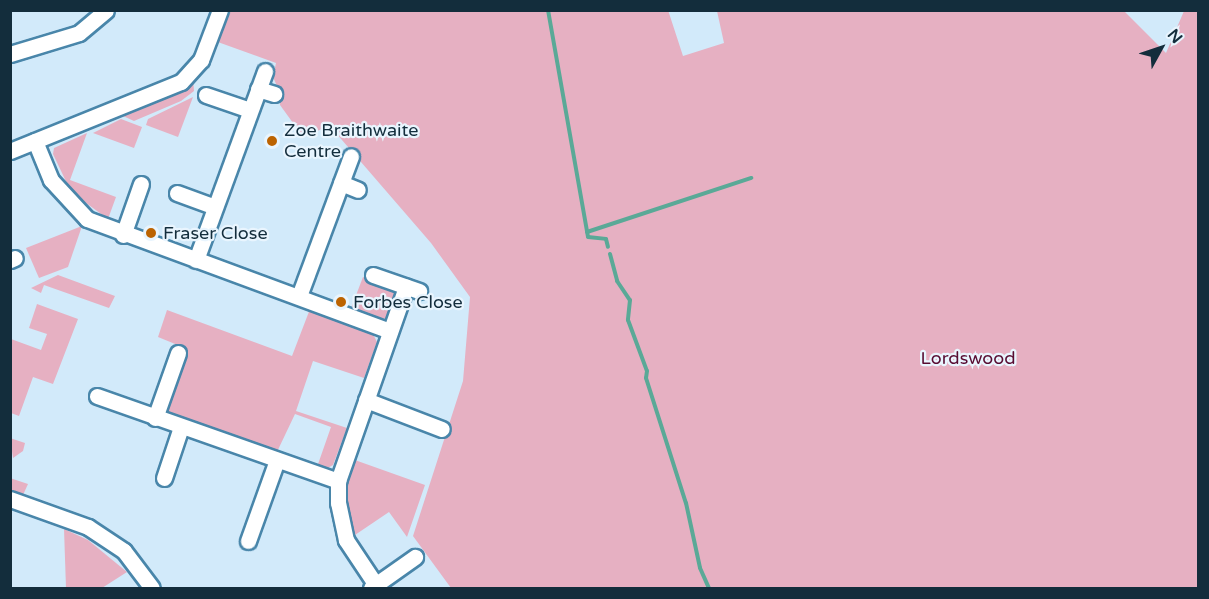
<!DOCTYPE html>
<html>
<head>
<meta charset="utf-8">
<style>
  body { margin:0 }
  #map { position:relative; width:1209px; height:599px; overflow:hidden; background:#d2eafa; font-family:"Varela Round",sans-serif }
  div>[style] { position:absolute }
  .green>* { inset:0; background:#e6b0c2 }
  .stream>* { height:4px; margin:-2px; padding:0 2px; transform-origin:2px; border-radius:2px; background:#5aa997 }
  .roads { filter:drop-shadow(2px 0 #4986aa) drop-shadow(-2px 0 #4986aa) drop-shadow(0 2px #4986aa) drop-shadow(0 -2px #4986aa) }
  .minor>* { height:15px; margin:-7.5px; padding:0 7.5px; transform-origin:7.5px; border-radius:7.5px; background:#fff }
  .dots>* { width:16px; height:16px; translate:-50% -50%; box-sizing:border-box; border:3px solid #e9f5fe; border-radius:50% }
  span { translate:-50% -50%; white-space:nowrap; text-align:center; line-height:1.15; -webkit-text-stroke:4.5px #e9f5fe; paint-order:stroke }
  .poi-label { font-size:18px; color:#132d3c }
  .left { translate:0 -50%; text-align:left }
  .park-label { font-size:18px; color:#580b31 }
  .frame { position:absolute; inset:0; border:12px solid #132d3c; pointer-events:none }
  .north { position:absolute; left:1131px; top:18px; width:60px; height:60px; -webkit-text-stroke:4px #e9f5fe; paint-order:stroke; rotate:50deg; font-size:16px; font-weight:700; line-height:24px; text-align:center; color:#132d3c }
  .north::after { content:''; display:block; margin:auto; width:21px; height:27px; background:#132d3c; clip-path:polygon(50% 0,100% 100%,50% 72%,0 100%) }
</style>
</head>
<body>
<div id="map">
  <div class="green">
    <i style="clip-path:polygon(668px 10px,683px 56px,724px 43px,717px 11px,1123px 10px,1166px 53px,1184px 11px,1198px 11px,1198px 588px,451px 588px,413px 536px,463px 381px,470px 297px,431px 243px,329px 125px,310px 135px,301px 134px,280px 105px,280px 93px,273px 77px,276px 63px,215px 41px,226px 11px)"></i>
    <i style="clip-path:polygon(193px 78px,194px 91px,181px 101px,134px 121px,121px 115px,175px 92px)"></i>
    <i style="clip-path:polygon(193px 97px,178px 137px,146px 125px,148px 119px)"></i>
    <i style="clip-path:polygon(121px 119px,142px 127px,134px 148px,93px 133px)"></i>
    <i style="clip-path:polygon(87px 133px,70px 180px,116px 197px,108px 219px,71px 192px,53px 154px,54px 148px)"></i>
    <i style="clip-path:polygon(82px 226px,68px 267px,39px 278px,26px 248px)"></i>
    <i style="clip-path:polygon(58px 275px,115px 296px,109px 308px,44px 285px,41px 293px,31px 288px)"></i>
    <i style="clip-path:polygon(363px 277px,395px 291px,397px 297px,386px 319px,350px 311px)"></i>
    <i style="clip-path:polygon(37px 304px,78px 319px,53px 384px,33px 377px,19px 416px,11px 413px,11px 339px,41px 350px,47px 334px,29px 328px)"></i>
    <i style="clip-path:polygon(310px 309px,372px 332px,377px 342px,364px 378px,313px 361px,296px 411px,347px 428px,333px 465px,326px 469px,317px 467px,331px 427px,295px 414px,276px 454px,165px 414px,163px 408px,185px 348px,158px 337px,167px 310px,292px 356px)"></i>
    <i style="clip-path:polygon(10px 438px,25px 443px,23px 451px,13px 458px)"></i>
    <i style="clip-path:polygon(352px 459px,425px 485px,407px 537px,389px 512px,352px 537px,343px 500px)"></i>
    <i style="clip-path:polygon(10px 478px,28px 484px,23px 495px,11px 491px)"></i>
    <i style="clip-path:polygon(64px 529px,88px 540px,127px 572px,102px 588px,66px 588px)"></i>
  </div>
  <div class="stream">
    <i style="left:548px;top:10px;width:230px;rotate:80deg"></i>
    <i style="left:588px;top:237px;width:18px;rotate:6deg"></i>
    <i style="left:606px;top:239px;width:8px;rotate:76deg"></i>
    <i style="left:587px;top:232px;width:173px;rotate:-18.2deg"></i>
    <i style="left:610px;top:254px;width:28px;rotate:75deg"></i>
    <i style="left:617px;top:281px;width:23px;rotate:56deg"></i>
    <i style="left:630px;top:300px;width:20px;rotate:96deg"></i>
    <i style="left:628px;top:320px;width:54px;rotate:69.6deg"></i>
    <i style="left:647px;top:371px;width:7px;rotate:98deg"></i>
    <i style="left:646px;top:378px;width:131px;rotate:72.3deg"></i>
    <i style="left:686px;top:503px;width:66px;rotate:77.8deg"></i>
    <i style="left:700px;top:568px;width:22px;rotate:66deg"></i>
  </div>
  <div class="roads">
    <div class="minor">
      <i style="left:10px;top:54px;width:72px;rotate:-16.9deg"></i>
      <i style="left:79px;top:33px;width:35px;rotate:-40deg"></i>
      <i style="left:258px;top:89px;width:17px;rotate:17deg"></i>
      <i style="left:206px;top:95px;width:46px;rotate:18.8deg"></i>
      <i style="left:35px;top:141px;width:42px;rotate:67.7deg"></i>
      <i style="left:51px;top:180px;width:53px;rotate:47.3deg"></i>
      <i style="left:87px;top:219px;width:323px;rotate:20.3deg"></i>
      <i style="left:10px;top:151px;width:184px;rotate:-22deg"></i>
      <i style="left:181px;top:82px;width:30px;rotate:-48deg"></i>
      <i style="left:201px;top:60px;width:53px;rotate:-69.2deg"></i>
      <i style="left:341px;top:183px;width:18px;rotate:22deg"></i>
      <i style="left:177px;top:193px;width:40px;rotate:20.2deg"></i>
      <i style="left:123px;top:235px;width:54px;rotate:-70.6deg"></i>
      <i style="left:10px;top:260px;width:5px;rotate:-22deg"></i>
      <i style="left:196px;top:260px;width:201px;rotate:-69.9deg"></i>
      <i style="left:373px;top:275px;width:49px;rotate:19.2deg"></i>
      <i style="left:299px;top:296px;width:149px;rotate:-69.6deg"></i>
      <i style="left:97px;top:396px;width:256px;rotate:19.4deg"></i>
      <i style="left:366px;top:400px;width:81px;rotate:20.9deg"></i>
      <i style="left:155px;top:418px;width:69px;rotate:-70.5deg"></i>
      <i style="left:164px;top:478px;width:54px;rotate:-71.6deg"></i>
      <i style="left:10px;top:499px;width:83px;rotate:19.7deg"></i>
      <i style="left:88px;top:527px;width:43px;rotate:33.7deg"></i>
      <i style="left:124px;top:551px;width:46px;rotate:52.9deg"></i>
      <i style="left:248px;top:541px;width:86px;rotate:-70.3deg"></i>
      <i style="left:371px;top:588px;width:54px;rotate:-35.2deg"></i>
      <i style="left:378px;top:588px;width:58px;rotate:-123.7deg"></i>
      <i style="left:346px;top:540px;width:38px;rotate:-102deg"></i>
      <i style="left:338px;top:503px;width:22px;rotate:-90deg"></i>
      <i style="left:338px;top:481px;width:206px;rotate:-70.7deg"></i>
    </div>
  </div>
  <div class="dots">
    <i style="left:272px;top:141px;background:#bc6300"></i>
    <i style="left:151px;top:233px;background:#bc6300"></i>
    <i style="left:341px;top:302px;background:#bc6300"></i>
  </div>
  <div class="poi-label">
    <span class="left" style="left:284px;top:141px">Zoe Braithwaite<br>Centre</span>
    <span class="left" style="left:163px;top:233px">Fraser Close</span>
    <span class="left" style="left:353px;top:302px">Forbes Close</span>
  </div>
  <div class="park-label">
    <span style="left:968px;top:358px">Lordswood</span>
  </div>
  <div class="frame"></div>
  <div class="north">N</div>
</div>
</body>
</html>
